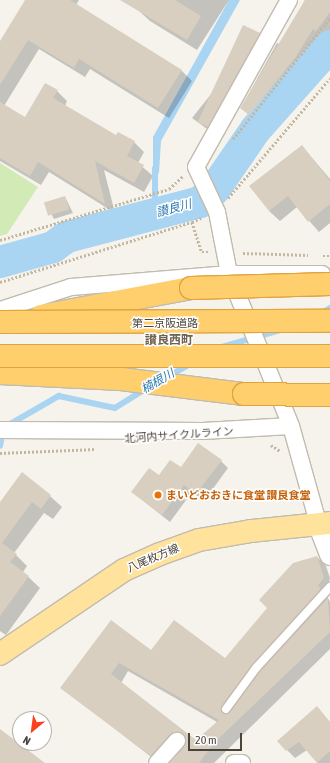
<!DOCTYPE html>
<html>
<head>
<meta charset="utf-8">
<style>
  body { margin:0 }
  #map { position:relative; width:330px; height:763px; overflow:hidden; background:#f6f3ec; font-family:"Asap Condensed","Noto Sans JP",sans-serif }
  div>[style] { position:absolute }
  .green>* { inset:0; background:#d2eab5 }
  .water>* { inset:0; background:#a9d4f2 }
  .shadow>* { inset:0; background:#0003 }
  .stream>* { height:5.5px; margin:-2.75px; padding:0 2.75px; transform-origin:2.75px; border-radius:2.75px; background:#a9d4f2 }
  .river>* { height:32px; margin:-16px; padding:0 16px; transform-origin:16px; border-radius:16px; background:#a9d4f2 }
  .building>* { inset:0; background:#d8cfc1; transform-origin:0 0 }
  .path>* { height:2.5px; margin-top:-1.25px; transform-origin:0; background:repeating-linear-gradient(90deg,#c4b79f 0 2px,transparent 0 4px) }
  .roads { filter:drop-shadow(1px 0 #c2bbae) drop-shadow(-1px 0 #c2bbae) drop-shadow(0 1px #c2bbae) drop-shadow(0 -1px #c2bbae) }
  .service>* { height:8px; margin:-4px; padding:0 4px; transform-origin:4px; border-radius:4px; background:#fff }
  .minor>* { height:16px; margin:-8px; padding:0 8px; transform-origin:8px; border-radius:8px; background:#fff }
  .tertiary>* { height:20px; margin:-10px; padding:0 10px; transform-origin:10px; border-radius:10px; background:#fff }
  .primary>* { height:22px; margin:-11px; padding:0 11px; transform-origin:11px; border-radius:11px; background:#ffe39c }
  .motorway>* { height:22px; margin:-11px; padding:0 11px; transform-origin:11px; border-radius:11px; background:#ffcf6e }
  .bridges { filter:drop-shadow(1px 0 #e0a43c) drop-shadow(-1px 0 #e0a43c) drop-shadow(0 1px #e0a43c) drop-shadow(0 -1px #e0a43c) }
  .motorway-bridge>* { height:22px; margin:-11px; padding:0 11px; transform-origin:11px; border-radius:11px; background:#ffcf6e }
  .dots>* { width:11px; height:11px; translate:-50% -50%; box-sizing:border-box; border:2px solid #fff; border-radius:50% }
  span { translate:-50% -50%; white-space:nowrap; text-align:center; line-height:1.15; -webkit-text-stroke:3px #fff; paint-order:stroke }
  .street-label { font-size:11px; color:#4b4439 }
  .food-label { font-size:11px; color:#c56008; font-weight:700 }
  .left { translate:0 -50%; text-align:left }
  .water-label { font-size:12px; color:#2e7ab2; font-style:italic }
  .neighbourhood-label { font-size:12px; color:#6e6250; font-weight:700 }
  .north { position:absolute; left:12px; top:711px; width:40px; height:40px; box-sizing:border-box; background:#fff; border:1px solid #b7b4b0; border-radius:50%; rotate:209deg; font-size:11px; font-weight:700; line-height:16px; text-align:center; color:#4b4439 }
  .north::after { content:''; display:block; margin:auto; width:14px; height:18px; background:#fc3f1d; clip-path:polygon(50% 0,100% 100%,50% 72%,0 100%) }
  .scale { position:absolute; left:188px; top:733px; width:54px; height:18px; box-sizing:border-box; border:2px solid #4b4439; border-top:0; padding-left:5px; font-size:12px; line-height:14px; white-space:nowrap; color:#4b4439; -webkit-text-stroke:3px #fff; paint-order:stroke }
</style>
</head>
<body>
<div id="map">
  <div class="green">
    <i style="clip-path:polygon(0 163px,38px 187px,7px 234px,0 236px)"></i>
  </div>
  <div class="water">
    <i style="clip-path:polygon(229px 0,240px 0,161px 141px,159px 173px,153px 176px,153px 137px)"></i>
  </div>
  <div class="shadow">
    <i style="clip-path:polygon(26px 0,79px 0,76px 5px,182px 71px,192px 81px,169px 118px,90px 69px,85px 77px,39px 49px,4px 106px,25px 118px,57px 91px,67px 101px,65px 106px,116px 137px,134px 142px,144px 152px,138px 163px,153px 176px,144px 192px,104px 170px,115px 213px,49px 172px,41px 185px,0 161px,0 43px)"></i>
    <i style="clip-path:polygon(146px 0,229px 0,197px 50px,150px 21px,139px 11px)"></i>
    <i style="clip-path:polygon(305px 0,330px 0,330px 31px,259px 123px,241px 108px,277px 43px,281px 45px)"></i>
    <i style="clip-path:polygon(259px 34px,266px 42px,214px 134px,192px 118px)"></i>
    <i style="clip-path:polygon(302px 146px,330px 179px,330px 223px,319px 232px,297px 207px,280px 221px,269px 211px)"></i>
    <i style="clip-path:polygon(65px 197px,73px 213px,54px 219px,46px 204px)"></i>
    <i style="clip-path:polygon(221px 461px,228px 468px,204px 501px,192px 492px,170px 522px,132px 492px,181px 469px)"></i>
    <i style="clip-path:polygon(50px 496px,62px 507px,53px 519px,44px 513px,14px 553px,27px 566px,23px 572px,40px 588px,6px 635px,0 631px,0 504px)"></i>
    <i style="clip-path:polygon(evenodd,317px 557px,326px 566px,330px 578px,326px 594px,330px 602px,330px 649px,214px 763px,170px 763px,185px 748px,187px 741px,159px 763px,62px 688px,112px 622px,152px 651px,225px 659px,317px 557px,128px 671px,217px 722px,196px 742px,121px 683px,128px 671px)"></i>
    <i style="clip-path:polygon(317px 708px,330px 722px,330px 763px,318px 763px,307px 750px,295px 758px,287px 750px)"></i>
  </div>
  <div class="stream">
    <i style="left:155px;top:212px;width:43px;rotate:-90deg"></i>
    <i style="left:322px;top:313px;width:9px;rotate:-32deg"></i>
    <i style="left:222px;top:347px;width:61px;rotate:-16.1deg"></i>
    <i style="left:166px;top:378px;width:28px;rotate:-30deg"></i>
    <i style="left:7px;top:426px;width:60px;rotate:-30deg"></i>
    <i style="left:59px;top:396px;width:57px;rotate:12.1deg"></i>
    <i style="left:115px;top:408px;width:36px;rotate:-32deg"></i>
    <i style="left:0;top:446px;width:14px;rotate:-78deg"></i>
  </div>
  <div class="river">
    <i style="left:0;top:262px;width:55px;rotate:-15.8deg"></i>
    <i style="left:53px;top:247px;width:17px;rotate:-36deg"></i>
    <i style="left:67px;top:237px;width:138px;rotate:-14.7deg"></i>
    <i style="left:200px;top:202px;width:18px;rotate:-41deg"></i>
    <i style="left:214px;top:190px;width:74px;rotate:-55.5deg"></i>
    <i style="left:256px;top:129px;width:111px;rotate:-48.3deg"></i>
  </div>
  <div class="building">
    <i style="clip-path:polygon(25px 0,70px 0,182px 70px,158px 108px,79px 59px,74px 68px,28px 40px,0 85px,0 41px)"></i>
    <i style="clip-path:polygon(120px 0,175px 0,201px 16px,187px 40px)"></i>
    <i style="clip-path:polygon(305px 0,330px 0,330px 12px,316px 31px,313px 29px,295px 58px,249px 115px,240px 108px)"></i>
    <i style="left:243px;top:25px;width:19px;height:107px;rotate:25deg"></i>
    <i style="clip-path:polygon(45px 83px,58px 90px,53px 98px,116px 135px,118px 132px,135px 141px,127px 156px,144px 165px,134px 183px,95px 161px,105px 204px,38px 162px,30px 176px,0 158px,0 102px,25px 117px)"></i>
    <i style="clip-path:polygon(302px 145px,330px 181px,330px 204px,308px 222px,288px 196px,269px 211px,249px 186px)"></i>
    <i style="left:65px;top:196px;width:14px;height:22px;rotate:73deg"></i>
    <i style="clip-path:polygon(198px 443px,222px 460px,196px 494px,184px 485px,162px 515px,131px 492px,149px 468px,159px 475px,170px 460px,181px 467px)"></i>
    <i style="clip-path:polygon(22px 472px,51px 495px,41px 509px,32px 502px,2px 543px,17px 554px,10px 562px,29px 576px,0 616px,0 502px)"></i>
    <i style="clip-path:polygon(evenodd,317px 556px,324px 578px,318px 585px,321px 589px,252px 665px,222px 706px,221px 712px,230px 712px,260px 671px,328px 598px,330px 632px,215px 742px,199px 763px,170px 763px,186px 743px,183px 734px,170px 734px,151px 756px,60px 688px,111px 620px,151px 650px,174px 620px,225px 658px,267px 608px,259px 600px,293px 563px,317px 556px,119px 663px,219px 720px,196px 740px,111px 674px,119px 663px)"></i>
    <i style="clip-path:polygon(317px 706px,330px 722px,330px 751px,317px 763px,299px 742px,286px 751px,277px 741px)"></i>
    <i style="clip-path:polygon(0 729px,45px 763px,0 763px)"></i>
  </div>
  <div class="path">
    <i style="left:233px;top:139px;width:155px;rotate:-51.3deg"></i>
    <i style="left:228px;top:198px;width:157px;rotate:-49.6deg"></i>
    <i style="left:192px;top:222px;width:10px;rotate:-24deg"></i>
    <i style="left:0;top:240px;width:177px;rotate:-16.8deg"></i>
    <i style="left:169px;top:189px;width:19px;rotate:-43deg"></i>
    <i style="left:243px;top:253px;width:65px;rotate:1.8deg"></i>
    <i style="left:323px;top:256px;width:7px"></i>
    <i style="left:0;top:282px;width:201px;rotate:-17.4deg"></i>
    <i style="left:192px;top:222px;width:32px;rotate:72deg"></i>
    <i style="left:202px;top:252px;width:6px"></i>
    <i style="left:271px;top:445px;width:11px;rotate:34deg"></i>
    <i style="left:0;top:453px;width:96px;rotate:-2.4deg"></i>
  </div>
  <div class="roads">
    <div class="service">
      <i style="left:226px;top:709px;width:51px;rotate:-53.8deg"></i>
      <i style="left:256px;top:668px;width:110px;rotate:-47.6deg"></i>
    </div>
    <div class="minor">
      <i style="left:289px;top:0;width:191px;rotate:119.1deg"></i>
      <i style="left:196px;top:167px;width:50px;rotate:65deg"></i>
      <i style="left:217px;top:212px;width:63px;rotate:79deg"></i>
      <i style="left:229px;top:274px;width:164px;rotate:67.8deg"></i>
      <i style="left:291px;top:426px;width:104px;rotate:74.4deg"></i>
      <i style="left:0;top:310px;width:75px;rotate:-17.9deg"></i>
      <i style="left:71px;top:287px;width:159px;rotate:-4.7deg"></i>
      <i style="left:229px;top:274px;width:93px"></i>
      <i style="left:0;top:430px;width:203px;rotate:0.3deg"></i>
      <i style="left:203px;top:431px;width:88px;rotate:-3.3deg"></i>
      <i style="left:157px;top:763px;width:30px;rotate:-48deg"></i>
      <i style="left:234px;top:763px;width:8px"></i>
    </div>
    <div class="tertiary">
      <i style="left:319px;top:526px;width:31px;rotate:69deg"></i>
    </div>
    <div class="primary">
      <i style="left:0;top:654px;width:150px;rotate:-34.1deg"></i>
      <i style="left:124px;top:570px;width:39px;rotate:-24deg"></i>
      <i style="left:160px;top:554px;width:41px;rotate:-19.7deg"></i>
      <i style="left:199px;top:540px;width:53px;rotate:-9.8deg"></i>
      <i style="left:251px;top:531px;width:79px;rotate:-5.8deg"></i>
    </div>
    <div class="motorway">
      <i style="left:41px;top:316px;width:153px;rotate:-10.6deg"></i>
      <i style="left:0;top:373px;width:121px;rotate:2.8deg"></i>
      <i style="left:121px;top:379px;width:124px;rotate:7deg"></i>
    </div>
  </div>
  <div class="bridges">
    <div class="motorway-bridge">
      <i style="left:191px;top:288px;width:139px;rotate:-1.6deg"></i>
      <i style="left:0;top:322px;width:330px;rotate:-0.2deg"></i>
      <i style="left:0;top:356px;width:330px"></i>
      <i style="left:244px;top:394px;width:86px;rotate:0.7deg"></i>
    </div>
  </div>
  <div class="dots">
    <i style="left:158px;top:495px;background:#e8710a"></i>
  </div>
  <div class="street-label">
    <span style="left:165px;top:323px">第二京阪道路</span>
    <span style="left:179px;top:435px;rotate:-4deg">北河内サイクルライン</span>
    <span style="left:153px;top:558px;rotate:-23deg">八尾枚方線</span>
  </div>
  <div class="food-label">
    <span class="left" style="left:166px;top:495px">まいどおおきに食堂 讃良食堂</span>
  </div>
  <div class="water-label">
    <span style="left:174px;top:209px;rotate:-15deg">讃良川</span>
    <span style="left:158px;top:382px;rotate:-30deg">楠根川</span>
  </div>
  <div class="neighbourhood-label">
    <span style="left:169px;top:341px">讃良西町</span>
  </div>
  <div class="north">N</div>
  <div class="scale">20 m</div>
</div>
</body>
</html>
